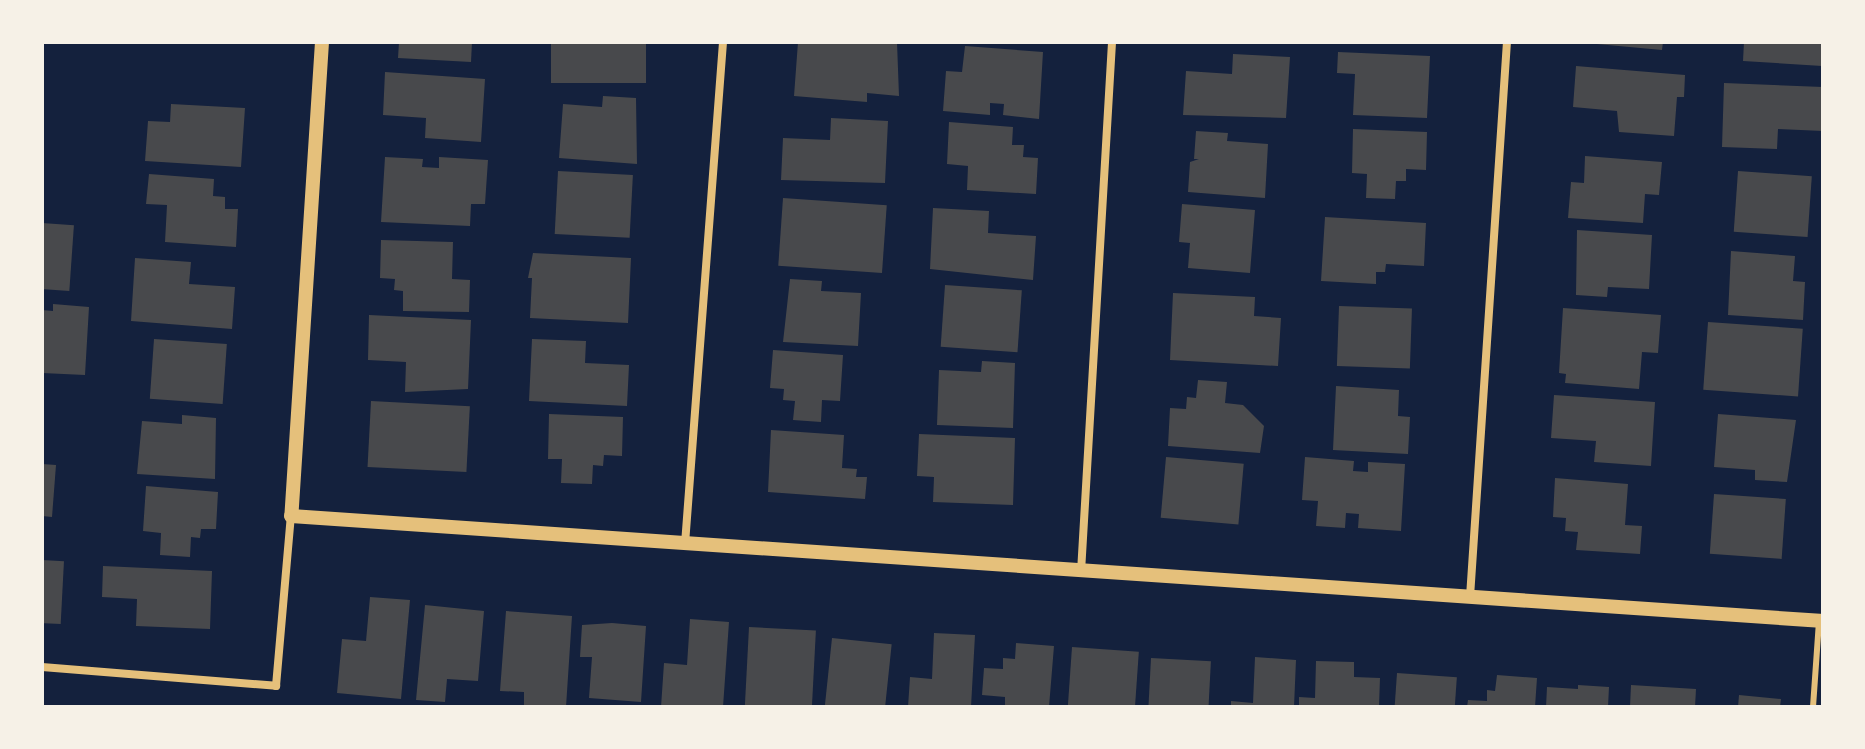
<!DOCTYPE html>
<html>
<head>
<meta charset="utf-8">
<style>
  body { margin:0 }
  #map { position:relative; width:1865px; height:749px; overflow:hidden; background:#14213d; font-family:Raleway,sans-serif }
  div>[style] { position:absolute }
  .building>* { inset:0; background:#48494c; transform-origin:0 0 }
  .service>* { height:6px; margin:-3px; padding:0 3px; transform-origin:3px; border-radius:3px; background:#e5c07b }
  .minor>* { height:8px; margin:-4px; padding:0 4px; transform-origin:4px; border-radius:4px; background:#e5c07b }
  .tertiary>* { height:14px; margin:-7px; padding:0 7px; transform-origin:7px; border-radius:7px; background:#e5c07b }
  span { translate:-50% -50%; white-space:nowrap; text-align:center; line-height:1.15; -webkit-text-stroke:6px #f6f1e7; paint-order:stroke }
  .frame { position:absolute; inset:0; border:44px solid #f6f1e7; pointer-events:none }
</style>
</head>
<body>
<div id="map">
  <div class="building">
    <i style="clip-path:polygon(399px 42px,472px 42px,471px 62px,398px 58px)"></i>
    <i style="left:551px;top:42px;width:95px;height:41px"></i>
    <i style="clip-path:polygon(798px 42px,897px 42px,899px 96px,867px 93px,867px 102px,794px 96px)"></i>
    <i style="clip-path:polygon(1575px 42px,1663px 42px,1662px 50px)"></i>
    <i style="clip-path:polygon(1744px 42px,1823px 42px,1822px 66px,1743px 61px)"></i>
    <i style="clip-path:polygon(965px 46px,1043px 52px,1039px 119px,1003px 115px,1004px 104px,990px 103px,990px 115px,943px 111px,946px 71px,962px 72px)"></i>
    <i style="clip-path:polygon(1338px 52px,1430px 56px,1427px 118px,1353px 115px,1355px 74px,1337px 73px)"></i>
    <i style="clip-path:polygon(1233px 54px,1290px 57px,1286px 118px,1183px 115px,1186px 71px,1232px 74px)"></i>
    <i style="clip-path:polygon(1576px 66px,1685px 75px,1684px 97px,1677px 97px,1674px 136px,1619px 132px,1617px 111px,1573px 107px)"></i>
    <i style="clip-path:polygon(385px 72px,485px 79px,481px 142px,425px 138px,426px 118px,383px 115px)"></i>
    <i style="clip-path:polygon(1724px 83px,1823px 87px,1823px 131px,1778px 129px,1777px 149px,1722px 147px)"></i>
    <i style="clip-path:polygon(603px 96px,636px 98px,637px 164px,559px 158px,563px 104px,602px 107px)"></i>
    <i style="clip-path:polygon(171px 104px,245px 108px,241px 167px,145px 161px,148px 121px,170px 122px)"></i>
    <i style="clip-path:polygon(831px 118px,888px 121px,885px 183px,781px 180px,783px 138px,830px 140px)"></i>
    <i style="clip-path:polygon(949px 122px,1013px 127px,1012px 145px,1024px 145px,1023px 157px,1038px 158px,1036px 194px,967px 190px,968px 166px,947px 164px)"></i>
    <i style="clip-path:polygon(1353px 129px,1427px 132px,1426px 170px,1406px 169px,1406px 181px,1396px 181px,1395px 199px,1366px 198px,1367px 174px,1352px 173px)"></i>
    <i style="clip-path:polygon(1196px 131px,1228px 133px,1227px 141px,1268px 144px,1265px 198px,1188px 192px,1190px 162px,1199px 159px,1194px 159px)"></i>
    <i style="clip-path:polygon(1585px 156px,1662px 162px,1659px 195px,1645px 194px,1643px 223px,1568px 218px,1571px 182px,1584px 183px)"></i>
    <i style="clip-path:polygon(385px 157px,423px 159px,422px 167px,439px 168px,439px 157px,488px 160px,485px 204px,471px 204px,470px 226px,381px 222px)"></i>
    <i style="left:558px;top:171px;width:75px;height:63px;rotate:3deg"></i>
    <i style="left:1738px;top:171px;width:74px;height:61px;rotate:4deg"></i>
    <i style="clip-path:polygon(149px 174px,214px 179px,213px 196px,225px 197px,225px 209px,238px 209px,236px 247px,165px 242px,167px 205px,146px 204px)"></i>
    <i style="left:783px;top:198px;width:104px;height:68px;rotate:4deg"></i>
    <i style="clip-path:polygon(1182px 204px,1255px 210px,1250px 273px,1188px 268px,1190px 243px,1179px 242px)"></i>
    <i style="clip-path:polygon(933px 208px,989px 211px,988px 233px,1036px 236px,1033px 280px,930px 269px)"></i>
    <i style="clip-path:polygon(1325px 217px,1426px 223px,1424px 266px,1386px 264px,1385px 272px,1376px 272px,1376px 284px,1321px 281px)"></i>
    <i style="left:42px;top:223px;width:32px;height:66px;rotate:4deg"></i>
    <i style="clip-path:polygon(1577px 230px,1652px 235px,1649px 289px,1608px 287px,1607px 297px,1576px 295px)"></i>
    <i style="clip-path:polygon(381px 240px,453px 242px,452px 279px,470px 280px,469px 312px,403px 311px,403px 291px,394px 290px,395px 279px,380px 278px)"></i>
    <i style="clip-path:polygon(1731px 251px,1795px 256px,1793px 281px,1805px 282px,1803px 320px,1728px 315px)"></i>
    <i style="clip-path:polygon(533px 253px,631px 258px,628px 323px,530px 318px,532px 278px,528px 278px)"></i>
    <i style="clip-path:polygon(135px 258px,191px 262px,189px 284px,235px 287px,232px 329px,131px 321px)"></i>
    <i style="clip-path:polygon(790px 279px,822px 281px,821px 291px,861px 293px,858px 346px,783px 342px)"></i>
    <i style="left:945px;top:285px;width:77px;height:62px;rotate:4deg"></i>
    <i style="clip-path:polygon(1173px 293px,1255px 297px,1254px 316px,1281px 318px,1278px 366px,1170px 360px)"></i>
    <i style="clip-path:polygon(53px 304px,89px 307px,85px 375px,42px 373px,42px 310px,53px 311px)"></i>
    <i style="left:1339px;top:306px;width:73px;height:60px;rotate:2deg"></i>
    <i style="clip-path:polygon(1563px 308px,1661px 315px,1658px 353px,1642px 352px,1639px 389px,1565px 383px,1566px 374px,1559px 373px)"></i>
    <i style="clip-path:polygon(369px 315px,471px 320px,468px 389px,405px 392px,406px 362px,368px 360px)"></i>
    <i style="left:1708px;top:322px;width:95px;height:68px;rotate:4deg"></i>
    <i style="left:154px;top:339px;width:73px;height:60px;rotate:4deg"></i>
    <i style="clip-path:polygon(532px 339px,586px 341px,585px 363px,629px 365px,627px 406px,529px 401px)"></i>
    <i style="clip-path:polygon(773px 350px,843px 355px,840px 401px,822px 400px,821px 422px,793px 420px,795px 401px,783px 400px,784px 389px,770px 388px)"></i>
    <i style="clip-path:polygon(982px 361px,1015px 363px,1013px 428px,937px 425px,939px 370px,981px 372px)"></i>
    <i style="clip-path:polygon(1198px 380px,1227px 382px,1225px 403px,1243px 405px,1264px 426px,1260px 453px,1168px 446px,1170px 408px,1186px 409px,1187px 397px,1196px 398px)"></i>
    <i style="clip-path:polygon(1336px 386px,1399px 390px,1398px 416px,1410px 417px,1408px 454px,1333px 450px)"></i>
    <i style="clip-path:polygon(1554px 395px,1655px 402px,1651px 466px,1594px 462px,1596px 441px,1551px 438px)"></i>
    <i style="left:371px;top:401px;width:99px;height:66px;rotate:3deg"></i>
    <i style="clip-path:polygon(549px 414px,623px 417px,622px 456px,604px 455px,603px 466px,593px 465px,592px 484px,561px 483px,562px 459px,548px 459px)"></i>
    <i style="clip-path:polygon(1718px 414px,1796px 420px,1787px 482px,1755px 480px,1755px 470px,1714px 467px)"></i>
    <i style="clip-path:polygon(182px 415px,216px 418px,215px 479px,137px 474px,142px 421px,182px 424px)"></i>
    <i style="clip-path:polygon(771px 430px,844px 435px,842px 468px,857px 469px,856px 477px,867px 477px,865px 499px,768px 492px)"></i>
    <i style="clip-path:polygon(919px 434px,1015px 438px,1013px 505px,933px 502px,934px 477px,917px 476px)"></i>
    <i style="left:1166px;top:457px;width:78px;height:61px;rotate:5deg"></i>
    <i style="clip-path:polygon(1305px 457px,1354px 461px,1353px 471px,1368px 472px,1368px 462px,1405px 464px,1401px 531px,1358px 528px,1359px 514px,1346px 513px,1345px 528px,1316px 526px,1318px 501px,1302px 500px)"></i>
    <i style="clip-path:polygon(42px 464px,56px 465px,52px 517px,42px 516px)"></i>
    <i style="clip-path:polygon(1555px 478px,1628px 484px,1625px 525px,1642px 526px,1640px 554px,1576px 550px,1578px 532px,1565px 531px,1566px 518px,1553px 517px)"></i>
    <i style="clip-path:polygon(146px 486px,218px 492px,216px 529px,201px 529px,200px 538px,191px 537px,190px 557px,160px 555px,161px 533px,143px 531px)"></i>
    <i style="left:1714px;top:494px;width:72px;height:60px;rotate:4deg"></i>
    <i style="left:42px;top:560px;width:22px;height:63px;rotate:3deg"></i>
    <i style="clip-path:polygon(103px 566px,212px 571px,210px 629px,136px 626px,137px 599px,102px 597px)"></i>
    <i style="clip-path:polygon(370px 597px,410px 600px,401px 699px,337px 693px,342px 639px,366px 641px)"></i>
    <i style="clip-path:polygon(425px 605px,484px 611px,478px 681px,447px 679px,445px 702px,416px 700px)"></i>
    <i style="clip-path:polygon(506px 611px,572px 616px,566px 707px,524px 707px,524px 692px,500px 691px)"></i>
    <i style="clip-path:polygon(690px 619px,729px 622px,723px 707px,661px 707px,664px 663px,687px 665px)"></i>
    <i style="clip-path:polygon(612px 623px,646px 626px,641px 702px,589px 698px,592px 657px,580px 657px,582px 625px)"></i>
    <i style="left:749px;top:627px;width:67px;height:78px;rotate:3deg"></i>
    <i style="clip-path:polygon(934px 633px,975px 635px,971px 707px,908px 707px,910px 677px,932px 679px)"></i>
    <i style="left:832px;top:638px;width:60px;height:69px;rotate:6deg"></i>
    <i style="clip-path:polygon(1016px 643px,1054px 646px,1049px 707px,1005px 707px,1005px 697px,982px 695px,984px 668px,1003px 669px,1003px 658px,1015px 659px)"></i>
    <i style="left:1072px;top:647px;width:67px;height:60px;rotate:4deg"></i>
    <i style="clip-path:polygon(1255px 657px,1296px 660px,1294px 707px,1231px 707px,1231px 701px,1253px 703px)"></i>
    <i style="left:1151px;top:658px;width:60px;height:49px;rotate:3deg"></i>
    <i style="clip-path:polygon(1316px 661px,1354px 662px,1354px 677px,1380px 678px,1379px 707px,1299px 707px,1299px 697px,1315px 698px)"></i>
    <i style="left:1397px;top:673px;width:60px;height:34px;rotate:4deg"></i>
    <i style="clip-path:polygon(1497px 675px,1537px 678px,1535px 707px,1467px 707px,1468px 700px,1487px 701px,1487px 690px,1495px 691px)"></i>
    <i style="clip-path:polygon(1578px 685px,1609px 687px,1608px 707px,1546px 707px,1547px 687px,1578px 689px)"></i>
    <i style="clip-path:polygon(1631px 685px,1696px 689px,1695px 707px,1630px 707px)"></i>
    <i style="clip-path:polygon(1739px 695px,1781px 699px,1780px 707px,1738px 707px)"></i>
  </div>
  <div class="service">
    <i style="left:1813px;top:707px;width:86px;rotate:-86deg"></i>
  </div>
  <div class="minor">
    <i style="left:685px;top:544px;width:503px;rotate:-85.67deg"></i>
    <i style="left:1081px;top:572px;width:531px;rotate:-86.65deg"></i>
    <i style="left:1470px;top:597px;width:556px;rotate:-86.19deg"></i>
    <i style="left:42px;top:667px;width:235px;rotate:4.6deg"></i>
    <i style="left:276px;top:686px;width:171px;rotate:-85deg"></i>
  </div>
  <div class="tertiary">
    <i style="left:322px;top:42px;width:475px;rotate:93.7deg"></i>
    <i style="left:291px;top:516px;width:1536px;rotate:3.92deg"></i>
  </div>
  <div class="frame"></div>
</div>
</body>
</html>
